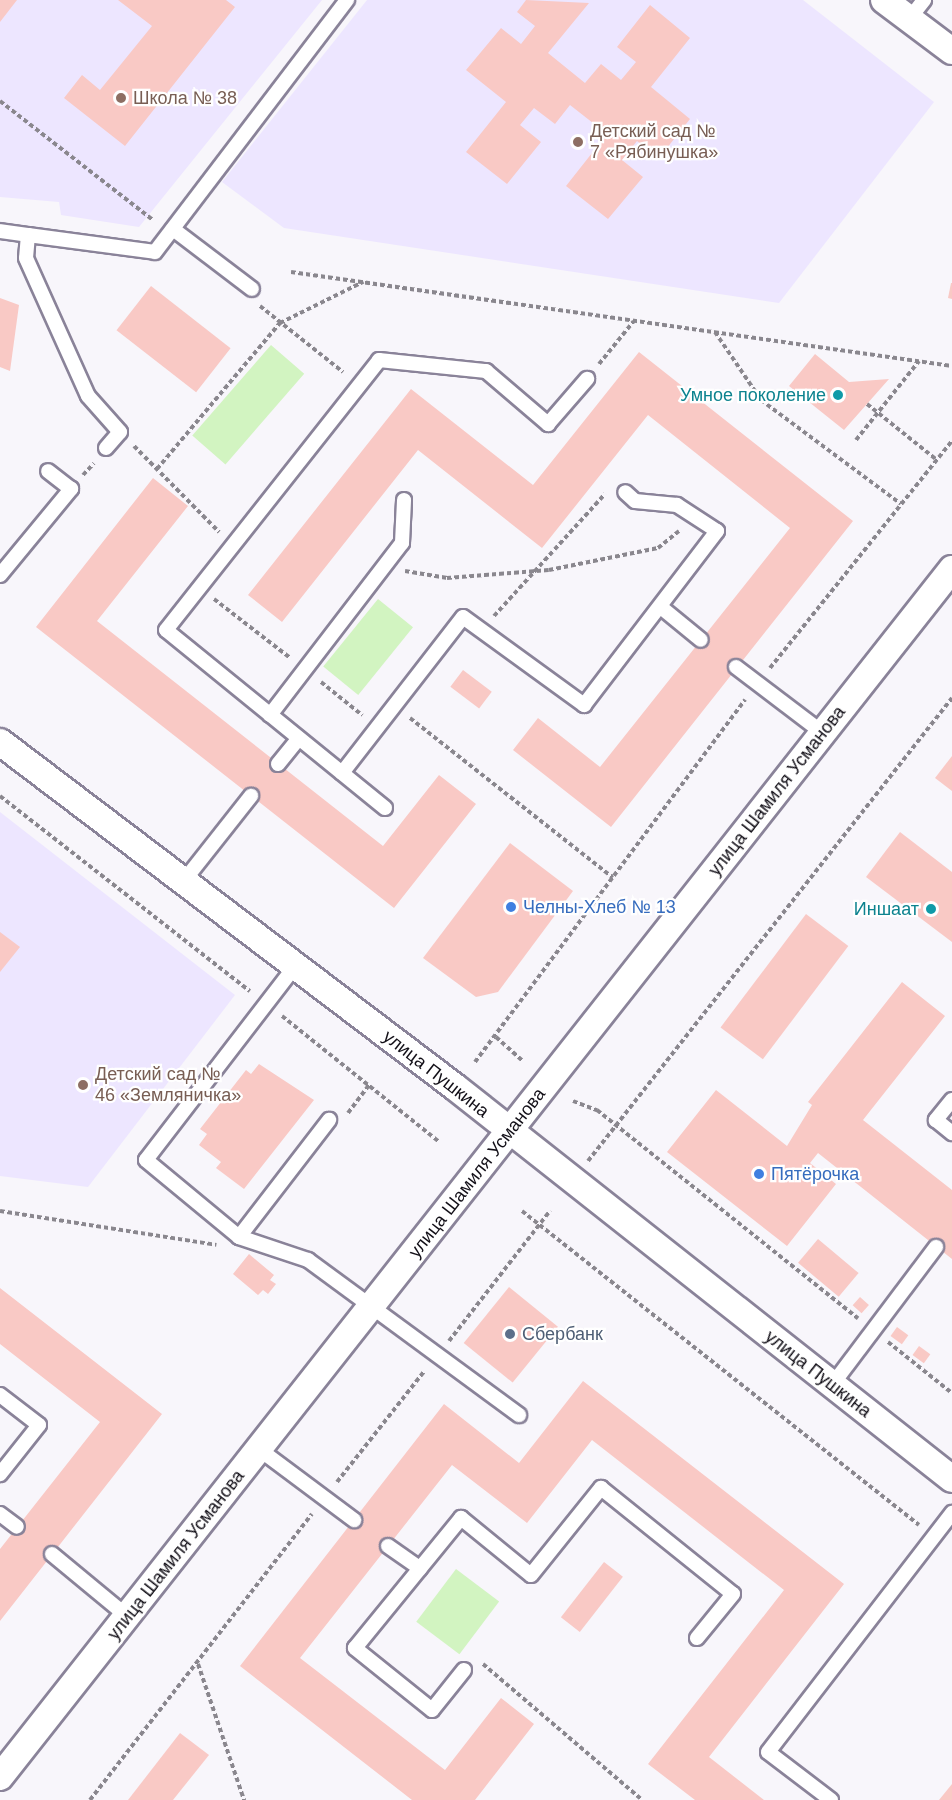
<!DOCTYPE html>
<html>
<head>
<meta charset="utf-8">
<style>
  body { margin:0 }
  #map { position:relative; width:952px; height:1800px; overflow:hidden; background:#f8f6fb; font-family:Helvetica,sans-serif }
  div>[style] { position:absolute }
  .built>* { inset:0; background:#ede6ff }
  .green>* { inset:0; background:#d2f4c1; transform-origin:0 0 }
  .building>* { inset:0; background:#f9c9c5; transform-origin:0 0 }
  .path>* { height:4px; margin-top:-2px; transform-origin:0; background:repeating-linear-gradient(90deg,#8a878e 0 4.5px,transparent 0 7.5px) }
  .roads { filter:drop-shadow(2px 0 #8a8399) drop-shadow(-2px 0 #8a8399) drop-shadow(0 2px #8a8399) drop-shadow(0 -2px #8a8399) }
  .service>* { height:14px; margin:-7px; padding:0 7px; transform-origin:7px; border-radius:7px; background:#fff }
  .minor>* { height:26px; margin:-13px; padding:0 13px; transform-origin:13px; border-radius:13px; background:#fff }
  .dots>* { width:16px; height:16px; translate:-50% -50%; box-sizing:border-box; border:3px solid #fff; border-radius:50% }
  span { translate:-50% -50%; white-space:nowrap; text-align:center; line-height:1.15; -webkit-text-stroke:4.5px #fff; paint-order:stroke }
  .education-label { font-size:18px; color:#785e54 }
  .left { translate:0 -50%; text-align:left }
  .culture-label { font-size:18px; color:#0d838f }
  .right { translate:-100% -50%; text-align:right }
  .street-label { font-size:18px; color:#120f17 }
  .shop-label { font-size:18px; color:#366cbe }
  .service-label { font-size:18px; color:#4e5e75 }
</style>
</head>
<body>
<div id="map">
  <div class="built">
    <i style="clip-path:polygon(0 0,322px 0,139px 227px,61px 215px,59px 202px,0 197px)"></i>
    <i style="clip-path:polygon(367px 0,803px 0,934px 102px,779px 303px,284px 228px,222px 182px)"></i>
    <i style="clip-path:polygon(0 812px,235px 995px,88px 1187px,0 1176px)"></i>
  </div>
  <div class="green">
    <i style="left:271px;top:345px;width:44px;height:120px;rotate:41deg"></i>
    <i style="left:378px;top:599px;width:45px;height:87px;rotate:39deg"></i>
    <i style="left:456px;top:1569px;width:54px;height:66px;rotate:37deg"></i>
  </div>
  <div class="building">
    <i style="clip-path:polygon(0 0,17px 0,0 22px)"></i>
    <i style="clip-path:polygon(118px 0,226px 0,235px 7px,125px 146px,64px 98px,82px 75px,100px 90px,152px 26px)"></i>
    <i style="clip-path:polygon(526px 0,589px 3px,548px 53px,585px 83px,601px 64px,621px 80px,636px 62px,617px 47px,650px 5px,690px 38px,651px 87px,690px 119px,659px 158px,637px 141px,622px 160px,643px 177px,608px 219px,566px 186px,607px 134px,570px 105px,555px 124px,534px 108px,520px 125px,541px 142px,507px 184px,466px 152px,506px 102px,466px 70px,501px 28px,521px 44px,535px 26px,517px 12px)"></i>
    <i style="clip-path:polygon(951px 283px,952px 283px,952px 299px,948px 298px)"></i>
    <i style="left:151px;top:286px;width:101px;height:56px;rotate:38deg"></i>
    <i style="clip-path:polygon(0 298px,19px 305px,10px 371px,0 367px)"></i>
    <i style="clip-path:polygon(639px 352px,853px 521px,611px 827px,513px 750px,538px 718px,600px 767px,790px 528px,648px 415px,542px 548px,418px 450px,282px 622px,248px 595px,411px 389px,533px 485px)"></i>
    <i style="clip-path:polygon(815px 354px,849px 382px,889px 379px,844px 430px,789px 386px)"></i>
    <i style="clip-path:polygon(153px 478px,188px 506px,97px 621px,383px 846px,439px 775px,476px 804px,394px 908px,36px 627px)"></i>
    <i style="left:463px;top:670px;width:36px;height:21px;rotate:37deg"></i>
    <i style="clip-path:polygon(952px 756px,952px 791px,935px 778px)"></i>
    <i style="clip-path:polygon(900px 832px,952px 872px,952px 942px,866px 877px)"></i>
    <i style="clip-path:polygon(510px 843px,573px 891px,498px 992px,476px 997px,423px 958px)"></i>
    <i style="left:806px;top:914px;width:53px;height:142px;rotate:37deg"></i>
    <i style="clip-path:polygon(0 932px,20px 947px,0 972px)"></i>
    <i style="clip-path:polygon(902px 982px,945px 1016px,863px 1120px,952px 1190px,952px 1259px,818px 1153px,810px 1163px,836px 1184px,787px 1246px,667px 1152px,716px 1090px,787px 1146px,812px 1105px,808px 1102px)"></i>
    <i style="clip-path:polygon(259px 1064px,314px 1100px,244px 1189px,216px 1168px,221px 1162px,199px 1145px,207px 1134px,200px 1129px,246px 1070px,251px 1074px)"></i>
    <i style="left:818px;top:1239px;width:53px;height:31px;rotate:40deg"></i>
    <i style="clip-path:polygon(249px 1254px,274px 1275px,270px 1280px,276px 1284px,268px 1294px,263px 1290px,258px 1295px,233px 1274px)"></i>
    <i style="left:509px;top:1287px;width:63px;height:72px;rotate:39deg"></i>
    <i style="clip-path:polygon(0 1288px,162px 1414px,0 1621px,0 1549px,100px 1422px,0 1344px)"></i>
    <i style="left:860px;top:1297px;width:12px;height:11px;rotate:42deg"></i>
    <i style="left:897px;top:1327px;width:14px;height:11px;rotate:36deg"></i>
    <i style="left:919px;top:1346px;width:14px;height:11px;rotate:36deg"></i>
    <i style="clip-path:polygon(583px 1381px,844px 1584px,709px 1757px,764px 1800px,695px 1800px,648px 1764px,784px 1590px,592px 1440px,527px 1523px,452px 1465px,300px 1658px,445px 1770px,501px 1698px,534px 1724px,475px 1800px,412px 1800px,240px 1666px,444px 1404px,519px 1463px)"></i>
    <i style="left:604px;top:1562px;width:24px;height:70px;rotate:38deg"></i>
    <i style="clip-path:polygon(180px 1733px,209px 1755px,173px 1800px,128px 1800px)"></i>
    <i style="clip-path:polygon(952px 1784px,952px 1800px,939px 1800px)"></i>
  </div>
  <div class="path">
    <i style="left:0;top:101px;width:194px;rotate:37.9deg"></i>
    <i style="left:291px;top:272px;width:668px;rotate:8.09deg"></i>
    <i style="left:260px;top:306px;width:106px;rotate:38.5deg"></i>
    <i style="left:715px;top:332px;width:82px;rotate:55.9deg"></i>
    <i style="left:761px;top:400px;width:174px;rotate:36.6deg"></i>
    <i style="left:599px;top:364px;width:55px;rotate:-50.9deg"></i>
    <i style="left:867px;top:404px;width:90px;rotate:38.7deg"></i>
    <i style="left:856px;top:440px;width:101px;rotate:-51.4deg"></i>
    <i style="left:134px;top:446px;width:121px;rotate:45.3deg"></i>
    <i style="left:157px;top:469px;width:191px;rotate:-49.9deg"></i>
    <i style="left:280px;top:323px;width:93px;rotate:-26.3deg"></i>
    <i style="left:83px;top:475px;width:16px;rotate:-47deg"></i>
    <i style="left:405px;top:571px;width:43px;rotate:9.5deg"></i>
    <i style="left:447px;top:578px;width:102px;rotate:-4.5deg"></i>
    <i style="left:549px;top:570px;width:111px;rotate:-11.4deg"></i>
    <i style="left:658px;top:548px;width:27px;rotate:-39deg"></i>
    <i style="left:214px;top:599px;width:95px;rotate:37.7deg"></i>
    <i style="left:494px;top:616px;width:165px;rotate:-47.7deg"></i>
    <i style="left:770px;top:668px;width:291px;rotate:-51.3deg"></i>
    <i style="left:321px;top:682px;width:53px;rotate:38.8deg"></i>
    <i style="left:410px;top:718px;width:258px;rotate:38.2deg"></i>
    <i style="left:0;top:796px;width:317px;rotate:38deg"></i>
    <i style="left:282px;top:1016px;width:200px;rotate:38.7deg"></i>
    <i style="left:496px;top:1037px;width:36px;rotate:42deg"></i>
    <i style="left:475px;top:1062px;width:452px;rotate:-53.3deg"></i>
    <i style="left:573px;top:1101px;width:26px;rotate:21deg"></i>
    <i style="left:597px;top:1110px;width:334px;rotate:38.6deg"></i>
    <i style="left:348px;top:1113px;width:35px;rotate:-53deg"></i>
    <i style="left:588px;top:1161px;width:589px;rotate:-51.83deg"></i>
    <i style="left:0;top:1211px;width:219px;rotate:8.9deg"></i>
    <i style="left:522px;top:1211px;width:506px;rotate:38.34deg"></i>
    <i style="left:449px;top:1341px;width:165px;rotate:-52.2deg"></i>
    <i style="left:888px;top:1342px;width:82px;rotate:38.6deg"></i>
    <i style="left:337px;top:1482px;width:142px;rotate:-51.8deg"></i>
    <i style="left:198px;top:1664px;width:144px;rotate:71.3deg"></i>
    <i style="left:483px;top:1664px;width:209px;rotate:40.5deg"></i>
    <i style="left:90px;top:1800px;width:362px;rotate:-52.2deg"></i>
  </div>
  <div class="roads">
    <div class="service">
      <i style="left:910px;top:18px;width:23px;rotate:-52deg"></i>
      <i style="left:173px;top:229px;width:99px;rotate:37.2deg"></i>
      <i style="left:0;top:231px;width:28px;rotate:8deg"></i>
      <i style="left:106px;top:448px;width:21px;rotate:-49deg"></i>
      <i style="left:120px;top:432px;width:48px;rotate:-131.6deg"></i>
      <i style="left:88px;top:396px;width:151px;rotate:-114.2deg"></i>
      <i style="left:26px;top:258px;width:23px;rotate:-85deg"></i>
      <i style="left:28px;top:235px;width:128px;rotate:7.6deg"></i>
      <i style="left:155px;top:252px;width:317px;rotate:-52.7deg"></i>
      <i style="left:0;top:575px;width:112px;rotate:-50.5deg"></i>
      <i style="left:71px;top:489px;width:29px;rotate:-142deg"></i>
      <i style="left:662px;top:608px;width:50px;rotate:39.4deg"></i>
      <i style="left:736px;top:667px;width:109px;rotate:37.2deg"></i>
      <i style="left:270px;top:715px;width:217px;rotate:-52.5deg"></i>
      <i style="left:402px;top:543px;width:43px;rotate:-87.3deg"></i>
      <i style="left:278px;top:764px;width:33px;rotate:-51deg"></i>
      <i style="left:342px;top:773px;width:197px;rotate:-52.2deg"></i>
      <i style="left:463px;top:617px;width:150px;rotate:36deg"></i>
      <i style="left:584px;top:705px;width:219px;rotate:-52.6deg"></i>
      <i style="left:717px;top:531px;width:48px;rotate:-147deg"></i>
      <i style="left:677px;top:505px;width:42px;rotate:-174.6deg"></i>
      <i style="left:635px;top:501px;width:13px;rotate:-138deg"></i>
      <i style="left:385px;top:808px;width:282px;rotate:-140.9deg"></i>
      <i style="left:166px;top:630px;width:344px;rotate:-51.7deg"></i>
      <i style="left:379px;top:360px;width:108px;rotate:5.9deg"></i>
      <i style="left:486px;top:371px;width:82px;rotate:40.5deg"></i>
      <i style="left:548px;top:424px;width:60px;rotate:-49.1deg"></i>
      <i style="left:183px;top:882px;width:110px;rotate:-51.7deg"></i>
      <i style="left:296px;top:965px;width:246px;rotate:127.6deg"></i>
      <i style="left:146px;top:1160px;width:121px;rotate:39.6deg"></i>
      <i style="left:239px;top:1237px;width:73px;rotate:18.4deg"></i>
      <i style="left:308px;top:1260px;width:262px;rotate:36.3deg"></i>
      <i style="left:952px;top:1100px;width:26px;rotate:129deg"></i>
      <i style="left:936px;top:1120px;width:21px;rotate:39deg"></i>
      <i style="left:239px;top:1237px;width:148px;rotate:-52.4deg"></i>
      <i style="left:832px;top:1385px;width:173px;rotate:-53deg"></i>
      <i style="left:0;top:1395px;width:49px;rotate:37.6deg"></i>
      <i style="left:39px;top:1425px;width:63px;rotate:128.5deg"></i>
      <i style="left:259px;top:1449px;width:119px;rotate:36.8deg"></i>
      <i style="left:0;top:1514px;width:21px;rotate:37deg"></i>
      <i style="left:388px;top:1546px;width:39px;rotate:35deg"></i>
      <i style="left:52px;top:1554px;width:97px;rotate:39.6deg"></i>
      <i style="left:464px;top:1670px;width:51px;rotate:128.7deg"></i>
      <i style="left:432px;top:1710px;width:99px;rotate:-141.2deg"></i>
      <i style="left:355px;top:1648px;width:168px;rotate:-50.8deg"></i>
      <i style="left:461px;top:1518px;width:90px;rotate:39.2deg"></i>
      <i style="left:531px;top:1575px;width:112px;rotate:-51.2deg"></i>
      <i style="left:601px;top:1488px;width:169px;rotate:38.8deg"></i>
      <i style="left:733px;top:1594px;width:57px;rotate:129.3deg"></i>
      <i style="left:831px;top:1800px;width:79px;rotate:-142.7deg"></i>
      <i style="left:768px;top:1752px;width:302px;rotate:-52.4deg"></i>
    </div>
    <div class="minor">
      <i style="left:884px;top:0;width:85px;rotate:36.9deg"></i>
      <i style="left:0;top:742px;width:571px;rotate:37.17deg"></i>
      <i style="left:455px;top:1087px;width:633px;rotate:38.26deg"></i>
      <i style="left:0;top:1777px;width:1538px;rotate:-51.76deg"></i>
    </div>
  </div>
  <div class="dots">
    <i style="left:121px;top:98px;background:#8d6e63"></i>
    <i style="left:578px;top:142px;background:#8d6e63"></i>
    <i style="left:838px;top:395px;background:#0f9aa8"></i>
    <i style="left:511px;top:907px;background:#3f7fe0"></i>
    <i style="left:931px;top:909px;background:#0f9aa8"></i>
    <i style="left:83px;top:1085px;background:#8d6e63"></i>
    <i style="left:759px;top:1174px;background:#3f7fe0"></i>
    <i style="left:510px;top:1334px;background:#5c6f8a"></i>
  </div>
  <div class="education-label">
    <span class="left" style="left:133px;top:98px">Школа № 38</span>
    <span class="left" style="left:590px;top:142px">Детский сад №<br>7 «Рябинушка»</span>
    <span class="left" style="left:95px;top:1085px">Детский сад №<br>46 «Земляничка»</span>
  </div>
  <div class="culture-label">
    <span class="right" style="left:826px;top:395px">Умное поколение</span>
    <span class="right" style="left:919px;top:909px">Иншаат</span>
  </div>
  <div class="street-label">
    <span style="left:777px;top:791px;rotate:-52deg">улица Шамиля Усманова</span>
    <span style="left:436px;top:1074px;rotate:38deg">улица Пушкина</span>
    <span style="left:477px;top:1173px;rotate:-52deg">улица Шамиля Усманова</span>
    <span style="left:818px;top:1374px;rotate:38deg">улица Пушкина</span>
    <span style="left:176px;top:1555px;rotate:-52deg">улица Шамиля Усманова</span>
  </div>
  <div class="shop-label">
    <span class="left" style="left:523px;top:907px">Челны-Хлеб № 13</span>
    <span class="left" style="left:771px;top:1174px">Пятёрочка</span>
  </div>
  <div class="service-label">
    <span class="left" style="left:522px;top:1334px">Сбербанк</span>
  </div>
</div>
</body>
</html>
